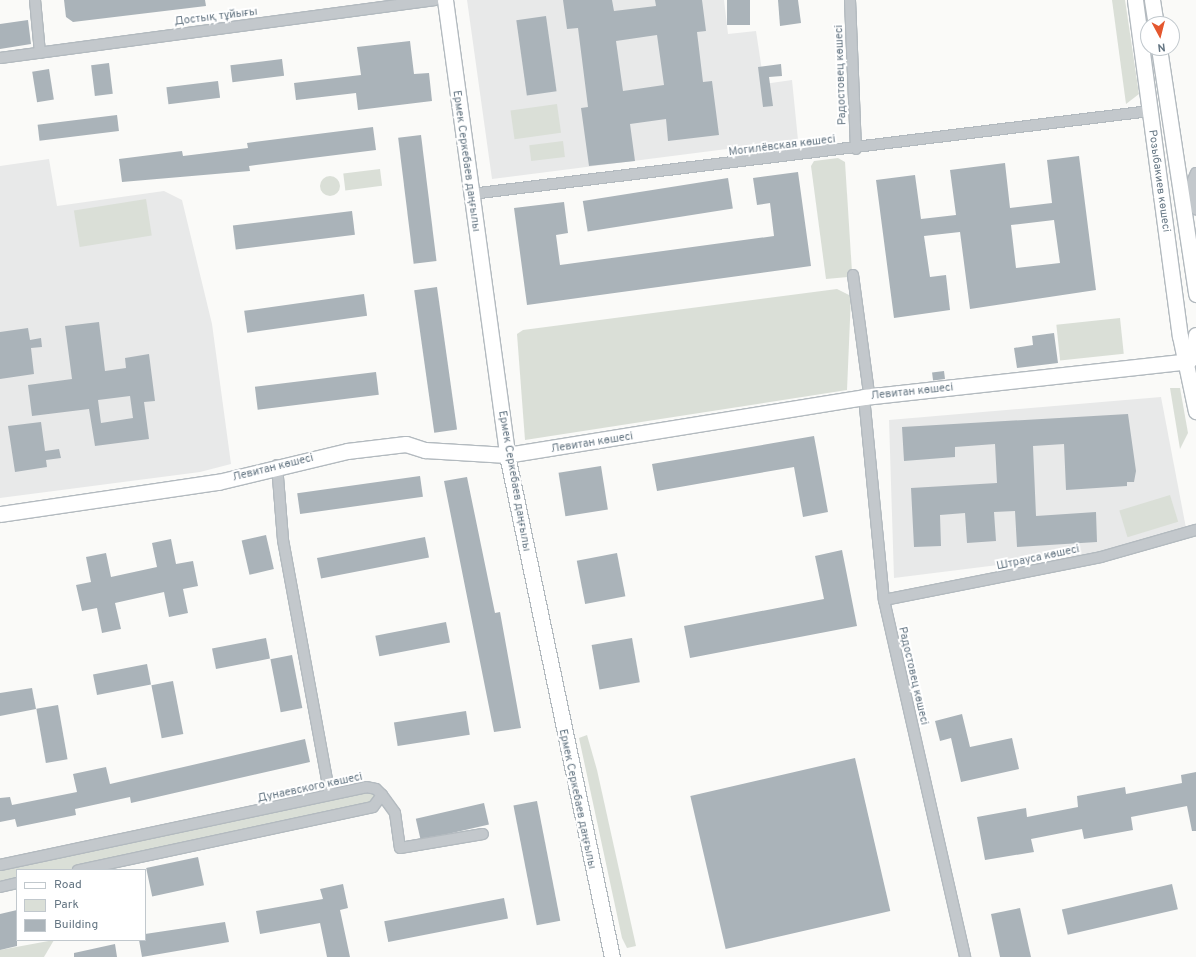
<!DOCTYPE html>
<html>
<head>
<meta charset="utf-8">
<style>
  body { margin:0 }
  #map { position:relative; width:1196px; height:957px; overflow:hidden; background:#fafaf8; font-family:Overpass,sans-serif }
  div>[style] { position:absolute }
  .built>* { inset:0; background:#e8e9e9 }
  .green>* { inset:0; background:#dadfd7; transform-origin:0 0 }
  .round { border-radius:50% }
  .building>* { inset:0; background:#aab3b9; transform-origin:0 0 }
  .roads { filter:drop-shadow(1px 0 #b3babf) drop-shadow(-1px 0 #b3babf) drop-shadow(0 1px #b3babf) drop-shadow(0 -1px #b3babf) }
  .street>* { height:10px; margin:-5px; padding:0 5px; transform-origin:5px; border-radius:5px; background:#c3c8cc }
  .secondary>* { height:15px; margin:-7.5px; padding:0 7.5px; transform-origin:7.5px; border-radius:7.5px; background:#fff }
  span { translate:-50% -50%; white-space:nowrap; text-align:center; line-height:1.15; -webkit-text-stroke:4px #fff; paint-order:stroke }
  .street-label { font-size:11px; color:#657683 }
  .legend { position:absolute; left:16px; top:869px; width:130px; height:72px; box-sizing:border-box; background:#fff; border:1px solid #c1c8cd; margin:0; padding:5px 7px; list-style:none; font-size:12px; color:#657683 }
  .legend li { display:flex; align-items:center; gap:8px; height:20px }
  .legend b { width:20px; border:1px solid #c1c8cd }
  .north { position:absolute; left:1140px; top:16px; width:40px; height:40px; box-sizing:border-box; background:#fff; border:1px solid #c1c8cd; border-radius:50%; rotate:173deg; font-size:11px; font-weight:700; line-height:16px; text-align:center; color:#657683 }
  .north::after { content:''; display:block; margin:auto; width:14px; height:18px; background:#e4572e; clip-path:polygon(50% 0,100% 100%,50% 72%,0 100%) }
</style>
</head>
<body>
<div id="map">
  <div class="built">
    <i style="clip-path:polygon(467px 0,724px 0,728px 34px,756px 31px,764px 84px,792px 80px,798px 140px,492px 179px)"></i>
    <i style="clip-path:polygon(49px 159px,57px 206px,164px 191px,182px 200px,212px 324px,231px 464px,200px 472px,0 498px,0 166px)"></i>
    <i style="clip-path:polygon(1161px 397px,1186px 528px,1093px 553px,894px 578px,889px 420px)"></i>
  </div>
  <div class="green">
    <i style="clip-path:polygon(1112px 0,1125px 0,1139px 94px,1126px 104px)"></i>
    <i style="left:557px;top:104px;width:29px;height:47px;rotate:82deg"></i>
    <i style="left:563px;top:141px;width:16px;height:34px;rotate:83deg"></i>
    <i style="clip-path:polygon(838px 158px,845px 162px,852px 272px,848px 277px,826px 279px,811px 166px,814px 161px)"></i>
    <i style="left:380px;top:169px;width:17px;height:37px;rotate:83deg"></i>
    <i class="round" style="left:320px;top:176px;width:20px;height:20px"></i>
    <i style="left:146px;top:199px;width:37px;height:73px;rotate:81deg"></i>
    <i style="clip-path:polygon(837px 289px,851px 296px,847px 390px,525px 440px,517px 334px,523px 330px)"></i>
    <i style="left:1120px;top:318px;width:36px;height:64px;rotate:84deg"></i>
    <i style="clip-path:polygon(1170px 388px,1180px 388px,1188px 433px,1180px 449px)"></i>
    <i style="left:1170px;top:495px;width:28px;height:53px;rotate:73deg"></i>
    <i style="clip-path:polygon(587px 735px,597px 770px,636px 946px,627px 948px,622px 938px,579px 738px)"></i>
    <i style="clip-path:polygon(366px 787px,382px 795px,373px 807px,66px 870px,17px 870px,17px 880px,0 883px,0 869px)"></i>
    <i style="clip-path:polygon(54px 940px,44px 957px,0 957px,0 950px)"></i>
  </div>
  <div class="building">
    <i style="clip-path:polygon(64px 0,205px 0,206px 6px,73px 22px,66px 17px)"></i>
    <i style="clip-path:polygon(evenodd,563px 0,612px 0,614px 11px,656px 6px,655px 0,702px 0,706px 31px,697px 32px,703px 82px,712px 81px,719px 135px,668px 141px,666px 119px,630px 124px,635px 161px,589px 166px,581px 108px,588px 107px,578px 28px,567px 29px,563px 0,657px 35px,664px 85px,623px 91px,616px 41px,657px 35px)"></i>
    <i style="left:727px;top:0;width:23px;height:25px"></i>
    <i style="clip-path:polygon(778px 0,798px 0,801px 23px,780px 26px)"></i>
    <i style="left:546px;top:16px;width:76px;height:30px;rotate:82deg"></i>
    <i style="clip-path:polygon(28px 20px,31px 44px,0 49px,0 24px)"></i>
    <i style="clip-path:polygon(410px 41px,414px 74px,429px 73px,432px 101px,358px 110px,356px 93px,296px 100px,294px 83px,361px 75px,357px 47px)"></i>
    <i style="left:282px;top:59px;width:17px;height:52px;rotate:83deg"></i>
    <i style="left:109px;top:63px;width:31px;height:18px;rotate:83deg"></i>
    <i style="clip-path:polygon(781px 64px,782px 76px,769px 77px,773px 106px,763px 107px,758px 67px)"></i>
    <i style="left:49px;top:69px;width:31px;height:17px;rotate:81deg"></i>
    <i style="left:218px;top:81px;width:17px;height:52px;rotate:83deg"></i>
    <i style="left:117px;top:115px;width:16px;height:80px;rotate:83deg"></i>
    <i style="clip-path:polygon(373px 127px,376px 150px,249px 166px,250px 171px,122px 182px,119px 159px,182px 151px,183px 156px,248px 148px,247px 143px)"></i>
    <i style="left:421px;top:135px;width:127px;height:23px;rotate:83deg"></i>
    <i style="clip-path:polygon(evenodd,1079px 156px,1096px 290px,970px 309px,960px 232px,924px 236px,930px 277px,946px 275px,950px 310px,894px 318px,876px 180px,915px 175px,921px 219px,956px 215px,950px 170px,1005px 163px,1010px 208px,1052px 203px,1047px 160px,1079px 156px,1054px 220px,1060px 263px,1016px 268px,1011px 225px,1054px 220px)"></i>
    <i style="clip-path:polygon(798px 172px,811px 266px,527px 305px,514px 208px,564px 202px,568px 233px,556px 235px,560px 265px,774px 236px,770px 203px,757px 205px,753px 178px)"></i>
    <i style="left:728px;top:178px;width:31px;height:147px;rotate:81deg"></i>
    <i style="left:352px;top:211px;width:24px;height:120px;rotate:83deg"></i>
    <i style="left:437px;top:287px;width:144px;height:23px;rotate:82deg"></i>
    <i style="left:364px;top:294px;width:22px;height:121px;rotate:82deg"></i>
    <i style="clip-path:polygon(evenodd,99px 322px,105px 371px,126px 368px,125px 358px,149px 354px,155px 401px,144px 402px,149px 439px,95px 446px,89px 409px,32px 416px,28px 385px,72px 379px,65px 326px,99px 322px,130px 396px,133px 418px,101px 423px,98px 400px,130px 396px)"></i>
    <i style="clip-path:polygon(28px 328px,30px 340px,41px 338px,42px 347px,31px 348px,34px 374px,0 379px,0 332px)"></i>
    <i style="clip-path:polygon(1054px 333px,1058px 363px,1017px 368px,1014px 348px,1033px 345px,1032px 336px)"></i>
    <i style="left:944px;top:371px;width:8px;height:12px;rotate:83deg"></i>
    <i style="left:376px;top:372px;width:23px;height:122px;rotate:83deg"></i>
    <i style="clip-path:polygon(1128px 414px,1136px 471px,1134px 482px,1127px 482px,1127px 486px,1066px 490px,1064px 444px,1033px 446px,1036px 516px,1096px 512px,1097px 542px,1017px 547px,1015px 511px,994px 512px,996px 541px,967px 543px,965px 513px,940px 515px,941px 546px,914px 547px,911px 488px,997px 483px,995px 444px,955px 447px,955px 457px,904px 461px,902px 427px)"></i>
    <i style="clip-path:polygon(41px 422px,45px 451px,59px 449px,61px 458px,46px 460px,47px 467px,15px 472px,8px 426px)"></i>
    <i style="clip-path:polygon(814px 436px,828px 512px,803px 517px,794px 467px,657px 491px,652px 464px)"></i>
    <i style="left:601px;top:466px;width:44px;height:43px;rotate:81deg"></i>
    <i style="left:420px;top:476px;width:21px;height:124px;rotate:82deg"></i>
    <i style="clip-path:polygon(467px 477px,495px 613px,500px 612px,521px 728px,494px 732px,444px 481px)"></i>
    <i style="left:266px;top:535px;width:35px;height:25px;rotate:77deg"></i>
    <i style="left:425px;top:537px;width:21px;height:110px;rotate:79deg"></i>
    <i style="clip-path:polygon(171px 539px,176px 564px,193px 561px,198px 586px,183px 589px,188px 613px,169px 617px,164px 592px,115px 603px,121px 629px,102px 633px,97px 608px,82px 611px,76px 585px,91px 582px,86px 557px,106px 553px,111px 577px,157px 567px,152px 543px)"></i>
    <i style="clip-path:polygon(842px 550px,857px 626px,690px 658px,684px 626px,824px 599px,815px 556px)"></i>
    <i style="left:617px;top:553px;width:44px;height:41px;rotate:79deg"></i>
    <i style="left:446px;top:622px;width:21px;height:72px;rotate:79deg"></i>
    <i style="left:266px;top:638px;width:21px;height:55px;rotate:79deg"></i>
    <i style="left:632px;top:638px;width:45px;height:41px;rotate:80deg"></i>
    <i style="left:292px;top:655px;width:54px;height:22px;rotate:79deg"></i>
    <i style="left:147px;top:664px;width:21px;height:55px;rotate:79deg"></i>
    <i style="left:173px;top:681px;width:54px;height:22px;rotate:79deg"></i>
    <i style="clip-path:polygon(32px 688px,36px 709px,0 716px,0 693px)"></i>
    <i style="left:58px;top:705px;width:55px;height:22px;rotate:80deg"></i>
    <i style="left:466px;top:711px;width:24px;height:73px;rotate:81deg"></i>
    <i style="clip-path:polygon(962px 714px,970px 747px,1012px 738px,1019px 769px,961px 782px,951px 738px,940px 741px,935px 721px)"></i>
    <i style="clip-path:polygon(305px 739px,310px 762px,131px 803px,130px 797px,75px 809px,76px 815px,17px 827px,15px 819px,0 822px,0 798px,10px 797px,12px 805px,77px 792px,73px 774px,106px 767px,110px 784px)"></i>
    <i style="left:855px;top:758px;width:157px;height:169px;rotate:77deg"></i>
    <i style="clip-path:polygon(1196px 772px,1196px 831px,1192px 831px,1187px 806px,1131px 817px,1133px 830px,1084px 839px,1082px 829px,1031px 839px,1034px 852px,985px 860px,977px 817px,1026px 808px,1027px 817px,1078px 807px,1077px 796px,1125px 787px,1126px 794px,1182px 783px,1181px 775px)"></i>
    <i style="left:537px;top:801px;width:122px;height:24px;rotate:79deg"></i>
    <i style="left:484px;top:803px;width:22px;height:70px;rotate:77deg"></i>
    <i style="left:198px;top:857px;width:29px;height:53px;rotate:78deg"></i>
    <i style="clip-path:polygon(343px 884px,348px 908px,340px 910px,350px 957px,327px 957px,320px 923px,260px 934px,256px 911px,323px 899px,320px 889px)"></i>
    <i style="left:1172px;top:884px;width:26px;height:113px;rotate:77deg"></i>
    <i style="left:504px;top:898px;width:21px;height:122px;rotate:79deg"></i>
    <i style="clip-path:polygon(1020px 908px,1031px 957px,1000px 957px,991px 914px)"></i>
    <i style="clip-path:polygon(17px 910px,17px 946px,0 950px,0 914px)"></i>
    <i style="clip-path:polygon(225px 922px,229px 942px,142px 957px,139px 940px,145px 940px,145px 934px)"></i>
    <i style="clip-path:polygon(115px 944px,117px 957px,74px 957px,74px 953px)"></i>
  </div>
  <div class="roads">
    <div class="street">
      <i style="left:35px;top:0;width:53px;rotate:84.6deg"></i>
      <i style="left:850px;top:0;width:149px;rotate:87.7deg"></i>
      <i style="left:0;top:58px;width:439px;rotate:-7.6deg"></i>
      <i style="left:1196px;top:173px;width:13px;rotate:113deg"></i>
      <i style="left:1191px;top:185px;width:25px;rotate:78deg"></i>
      <i style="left:471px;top:194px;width:684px;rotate:-6.97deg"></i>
      <i style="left:853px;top:275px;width:120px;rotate:82.3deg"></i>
      <i style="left:864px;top:397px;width:204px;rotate:84.4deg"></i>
      <i style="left:884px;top:600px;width:366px;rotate:77.2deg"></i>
      <i style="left:277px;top:465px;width:75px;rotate:85.4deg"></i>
      <i style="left:283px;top:540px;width:259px;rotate:79.6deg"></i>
      <i style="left:884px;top:600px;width:221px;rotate:-11.2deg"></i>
      <i style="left:1101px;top:557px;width:99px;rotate:-15.9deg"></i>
      <i style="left:382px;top:795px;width:22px;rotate:54deg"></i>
      <i style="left:395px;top:813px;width:35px;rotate:82deg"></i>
      <i style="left:400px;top:848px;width:84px;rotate:-9.6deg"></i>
      <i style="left:0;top:865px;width:374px;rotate:-12deg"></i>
      <i style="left:366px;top:787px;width:10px;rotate:11deg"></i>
      <i style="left:376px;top:789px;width:8px;rotate:45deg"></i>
      <i style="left:382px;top:795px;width:15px;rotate:127deg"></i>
      <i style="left:373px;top:807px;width:302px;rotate:167.9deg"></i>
      <i style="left:0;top:887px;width:17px;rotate:-13deg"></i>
    </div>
    <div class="secondary">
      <i style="left:445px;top:0;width:459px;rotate:82.2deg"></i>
      <i style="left:507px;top:455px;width:513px;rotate:78.19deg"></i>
      <i style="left:1135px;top:0;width:339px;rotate:82.4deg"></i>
      <i style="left:1180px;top:336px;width:77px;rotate:78deg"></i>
      <i style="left:1152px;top:0;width:24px;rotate:81deg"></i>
      <i style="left:1159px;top:48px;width:249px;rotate:81.4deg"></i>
      <i style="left:0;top:514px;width:220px;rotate:-8.4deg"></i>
      <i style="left:218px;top:482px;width:133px;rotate:-13.5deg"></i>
      <i style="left:347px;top:451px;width:59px;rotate:-6.8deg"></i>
      <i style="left:406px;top:444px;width:20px;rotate:18deg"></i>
      <i style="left:425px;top:450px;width:82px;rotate:3.5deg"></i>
      <i style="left:507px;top:455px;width:362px;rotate:-9.2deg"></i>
      <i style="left:864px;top:397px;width:326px;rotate:-6.3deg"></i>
      <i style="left:1188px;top:361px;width:8px;rotate:-40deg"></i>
      <i style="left:1194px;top:356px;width:21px;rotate:-85deg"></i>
    </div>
  </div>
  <div class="street-label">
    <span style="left:216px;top:17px;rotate:-7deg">Достық тұйығы</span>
    <span style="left:841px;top:75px;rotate:-92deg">Радостовец көшесі</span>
    <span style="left:782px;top:146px;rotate:-7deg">Могилёвская көшесі</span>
    <span style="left:466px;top:161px;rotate:82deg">Ермек Серкебаев даңғылы</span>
    <span style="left:1159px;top:181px;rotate:82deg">Розыбакиев көшесі</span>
    <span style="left:912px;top:392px;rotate:-6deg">Левитан көшесі</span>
    <span style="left:592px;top:443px;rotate:-9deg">Левитан көшесі</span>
    <span style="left:273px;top:468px;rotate:-14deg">Левитан көшесі</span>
    <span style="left:514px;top:481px;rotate:80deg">Ермек Серкебаев даңғылы</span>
    <span style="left:1038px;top:558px;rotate:-12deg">Штрауса көшесі</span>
    <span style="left:913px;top:676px;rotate:77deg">Радостовец көшесі</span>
    <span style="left:310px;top:788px;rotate:-12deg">Дунаевского көшесі</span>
    <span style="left:577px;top:799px;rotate:78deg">Ермек Серкебаев даңғылы</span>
  </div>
  <ul class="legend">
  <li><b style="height:5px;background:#fff"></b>Road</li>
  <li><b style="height:11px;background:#dadfd7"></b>Park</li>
  <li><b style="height:11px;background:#aab3b9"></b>Building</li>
  </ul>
  <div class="north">N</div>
</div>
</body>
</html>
